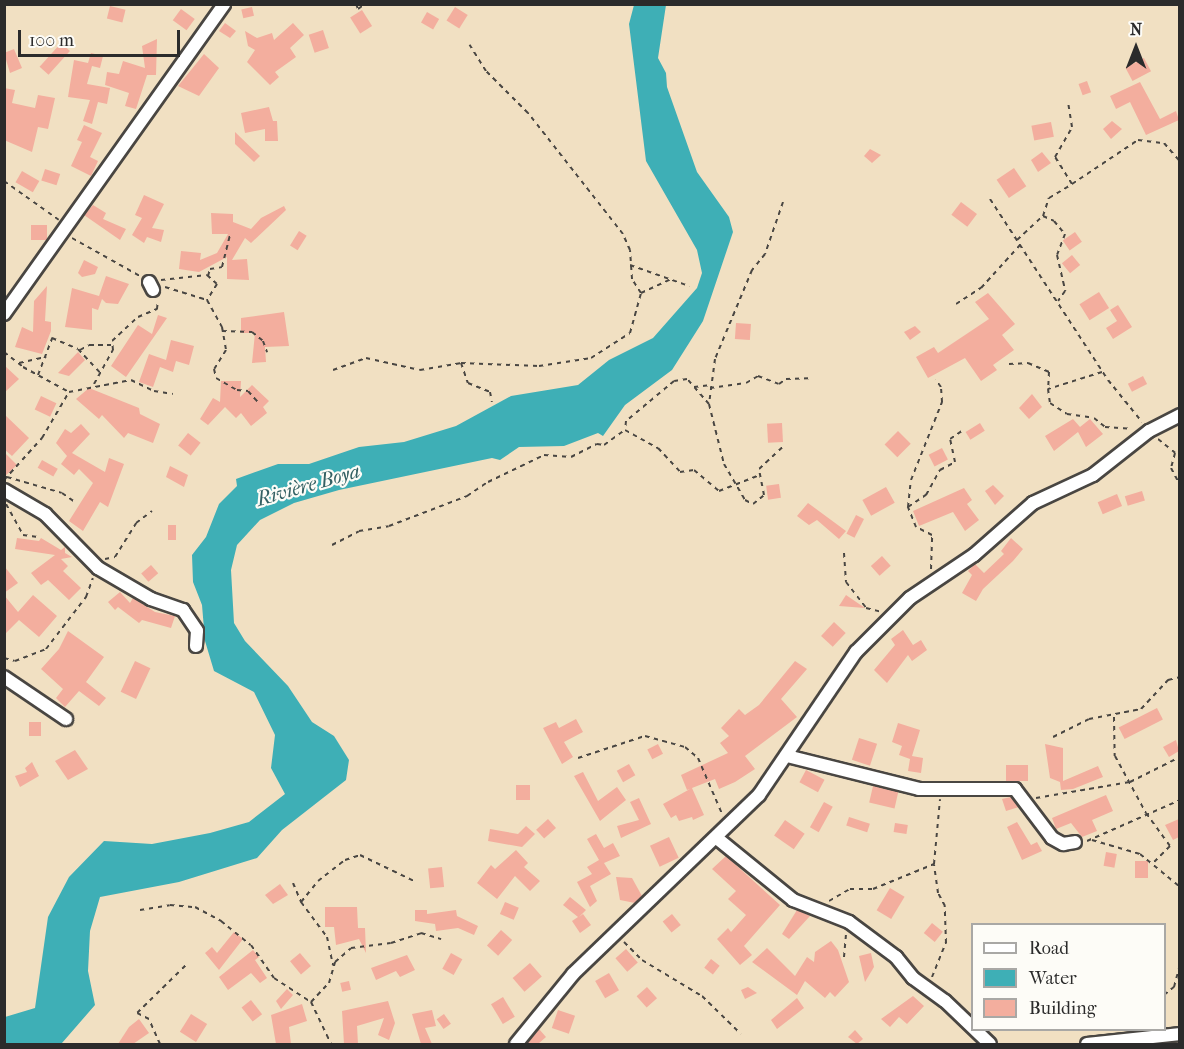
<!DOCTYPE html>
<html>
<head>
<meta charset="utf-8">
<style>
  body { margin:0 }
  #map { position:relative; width:1184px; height:1049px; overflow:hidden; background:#f1e0c2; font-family:"IM FELL French Canon",serif }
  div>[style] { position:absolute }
  .water>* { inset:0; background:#3eafb6 }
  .building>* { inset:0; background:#f3ae9e; transform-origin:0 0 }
  .path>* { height:2px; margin-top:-1px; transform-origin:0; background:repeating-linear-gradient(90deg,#494642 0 4.5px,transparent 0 9px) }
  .roads { filter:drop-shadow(2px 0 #494642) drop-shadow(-2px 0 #494642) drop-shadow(0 2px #494642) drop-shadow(0 -2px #494642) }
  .minor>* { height:12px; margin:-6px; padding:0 6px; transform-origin:6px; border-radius:6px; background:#fff }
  span { translate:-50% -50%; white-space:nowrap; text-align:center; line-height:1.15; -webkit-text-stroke:4.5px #fdfcf7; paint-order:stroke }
  .water-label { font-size:20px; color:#336063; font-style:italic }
  .frame { position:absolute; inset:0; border:6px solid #2b2b2b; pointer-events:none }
  .legend { position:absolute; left:971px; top:923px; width:195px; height:108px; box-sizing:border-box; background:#fdfcf7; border:2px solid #a9a8a5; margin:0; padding:8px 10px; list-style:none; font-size:18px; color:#2b2b2b }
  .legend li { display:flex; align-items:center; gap:12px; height:30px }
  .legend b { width:30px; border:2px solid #a9a8a5 }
  .north { position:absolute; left:1106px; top:18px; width:60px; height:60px; -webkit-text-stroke:4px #fdfcf7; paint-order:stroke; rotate:0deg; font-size:16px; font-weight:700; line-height:24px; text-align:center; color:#2b2b2b }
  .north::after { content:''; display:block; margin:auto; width:21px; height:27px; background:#2b2b2b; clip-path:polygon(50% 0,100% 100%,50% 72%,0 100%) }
  .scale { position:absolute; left:18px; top:30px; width:162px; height:27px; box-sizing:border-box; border:3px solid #2b2b2b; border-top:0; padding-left:8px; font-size:18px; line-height:21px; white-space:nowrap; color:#2b2b2b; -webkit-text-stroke:4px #fdfcf7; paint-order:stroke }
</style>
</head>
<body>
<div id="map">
  <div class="water">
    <i style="clip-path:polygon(634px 5px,666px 5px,658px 58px,666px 73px,667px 87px,697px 172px,729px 217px,733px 232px,703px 321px,672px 370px,625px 405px,603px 436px,598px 433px,564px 446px,519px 447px,500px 460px,492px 458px,339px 490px,294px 503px,260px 520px,237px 545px,231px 570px,234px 623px,245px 641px,288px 686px,312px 722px,334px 736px,349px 760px,346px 780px,282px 830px,257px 858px,179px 882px,100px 897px,90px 931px,88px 971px,95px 1005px,62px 1043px,5px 1044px,5px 1017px,35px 1008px,48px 917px,69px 877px,104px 841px,152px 844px,210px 833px,249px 822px,285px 794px,271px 768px,275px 735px,254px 692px,214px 671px,205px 641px,202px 605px,193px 582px,192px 555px,206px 537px,219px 504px,237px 486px,236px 479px,278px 464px,309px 464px,359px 447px,404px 442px,456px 426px,511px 396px,578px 385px,609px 360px,653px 338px,697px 288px,702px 273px,697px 250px,646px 161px,629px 24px)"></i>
  </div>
  <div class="building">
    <i style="left:110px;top:6px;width:16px;height:13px;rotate:14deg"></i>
    <i style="left:252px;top:7px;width:9px;height:11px;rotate:77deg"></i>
    <i style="left:455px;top:7px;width:15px;height:16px;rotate:32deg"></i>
    <i style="left:181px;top:9px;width:17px;height:14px;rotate:36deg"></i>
    <i style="left:362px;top:10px;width:19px;height:14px;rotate:58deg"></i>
    <i style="left:427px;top:12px;width:14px;height:12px;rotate:30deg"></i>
    <i style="clip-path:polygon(225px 23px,236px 31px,230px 38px,219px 31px)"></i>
    <i style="clip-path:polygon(293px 23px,304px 35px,290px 48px,296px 57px,275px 72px,279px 77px,270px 85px,247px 62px,255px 50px,248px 46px,245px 31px,257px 38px,272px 33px,274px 40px)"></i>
    <i style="left:323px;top:30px;width:19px;height:15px;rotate:72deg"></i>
    <i style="clip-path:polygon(157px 39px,156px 75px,147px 75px,136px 109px,125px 106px,129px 93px,105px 85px,107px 72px,119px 74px,123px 61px,145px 68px,142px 46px)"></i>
    <i style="left:61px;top:43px;width:12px;height:32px;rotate:42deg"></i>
    <i style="clip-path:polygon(14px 49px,22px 68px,10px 73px,4px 53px)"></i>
    <i style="clip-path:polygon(91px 53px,103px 56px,100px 68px,92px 66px,87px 84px,110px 88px,107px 104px,98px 102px,92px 124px,83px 121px,90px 100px,68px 97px,74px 60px,88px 63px)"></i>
    <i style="clip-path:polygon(204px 54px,219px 68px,199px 96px,178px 86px)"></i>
    <i style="left:1144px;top:58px;width:15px;height:21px;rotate:62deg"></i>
    <i style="left:1087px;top:81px;width:12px;height:9px;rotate:70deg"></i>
    <i style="clip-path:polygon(1140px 82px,1160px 119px,1176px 111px,1179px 120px,1146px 135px,1130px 102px,1116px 109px,1110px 96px)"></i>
    <i style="clip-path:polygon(4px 88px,15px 90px,12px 103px,35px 108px,38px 95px,55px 98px,48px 129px,38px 127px,32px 152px,4px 140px)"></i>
    <i style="clip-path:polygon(269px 107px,273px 121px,277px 121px,278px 141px,265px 141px,265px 129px,245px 133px,241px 113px)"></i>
    <i style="clip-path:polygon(1112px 121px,1122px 129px,1111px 139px,1103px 129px)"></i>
    <i style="left:1051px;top:122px;width:15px;height:20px;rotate:79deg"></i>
    <i style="clip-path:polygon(84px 125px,102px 133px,90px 157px,98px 161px,91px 176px,71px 166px,82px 142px,77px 140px)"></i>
    <i style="clip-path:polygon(235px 132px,260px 156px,254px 162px,235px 144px)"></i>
    <i style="clip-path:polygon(870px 149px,881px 155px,872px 163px,864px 156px)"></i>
    <i style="clip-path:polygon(1042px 152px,1051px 163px,1038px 172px,1031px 160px)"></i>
    <i style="left:1014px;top:168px;width:22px;height:21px;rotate:56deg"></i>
    <i style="left:45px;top:169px;width:16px;height:12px;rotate:18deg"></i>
    <i style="left:22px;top:171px;width:20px;height:13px;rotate:30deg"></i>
    <i style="clip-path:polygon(144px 195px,164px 204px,152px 228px,164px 230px,161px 242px,147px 237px,144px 243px,132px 235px,142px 218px,135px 215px)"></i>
    <i style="left:961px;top:202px;width:20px;height:16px;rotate:37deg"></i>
    <i style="clip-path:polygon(93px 205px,106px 213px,103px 219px,126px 229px,120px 240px,84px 215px)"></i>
    <i style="clip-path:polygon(284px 206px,286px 210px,251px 243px,245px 238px,232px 260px,247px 259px,249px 280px,227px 279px,227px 257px,199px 272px,179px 269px,181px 251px,201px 253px,200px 260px,217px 253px,228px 234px,212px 234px,211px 213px,233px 214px,233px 222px,251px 229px,261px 218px)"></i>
    <i style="left:31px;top:225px;width:16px;height:15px"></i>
    <i style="left:299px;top:231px;width:9px;height:17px;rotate:32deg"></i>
    <i style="left:1075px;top:232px;width:12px;height:15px;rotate:55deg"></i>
    <i style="left:1072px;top:255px;width:13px;height:13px;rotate:51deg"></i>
    <i style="clip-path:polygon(84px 260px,98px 267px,95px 274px,82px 277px,78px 273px)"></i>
    <i style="clip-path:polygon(106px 276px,129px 284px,118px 304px,106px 303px,102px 299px,98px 310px,92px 308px,92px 330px,65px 327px,72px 288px,99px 296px)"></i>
    <i style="clip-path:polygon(47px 286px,45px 321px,51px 322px,51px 331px,42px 354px,15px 347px,22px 327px,33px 332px,34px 301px)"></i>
    <i style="left:1099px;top:292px;width:19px;height:23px;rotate:58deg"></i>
    <i style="clip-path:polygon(988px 293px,1015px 324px,1002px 335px,1014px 350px,993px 365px,997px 370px,981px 381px,965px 358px,928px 378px,916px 357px,934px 347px,938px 353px,989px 319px,975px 302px)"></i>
    <i style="clip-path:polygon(1118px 305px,1132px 327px,1113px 339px,1106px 328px,1117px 321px,1110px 310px)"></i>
    <i style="clip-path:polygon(284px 312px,289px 346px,265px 347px,266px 362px,252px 363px,255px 333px,241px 333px,241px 318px)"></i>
    <i style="clip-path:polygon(158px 315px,167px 318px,126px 377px,111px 366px,138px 325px,152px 334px)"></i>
    <i style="left:736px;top:323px;width:15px;height:16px;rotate:4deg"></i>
    <i style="clip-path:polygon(915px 326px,921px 332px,910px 340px,904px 332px)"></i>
    <i style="clip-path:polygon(171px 340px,194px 346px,189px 365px,176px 361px,173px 372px,160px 367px,153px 387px,139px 382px,149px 354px,166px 360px)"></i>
    <i style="clip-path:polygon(78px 352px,85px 360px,69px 376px,58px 373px)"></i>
    <i style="clip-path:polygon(4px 365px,19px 379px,4px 393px)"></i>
    <i style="left:1143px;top:376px;width:9px;height:17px;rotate:63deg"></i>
    <i style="clip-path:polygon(221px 381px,241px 381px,240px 397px,252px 385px,269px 401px,263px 407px,267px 413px,251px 426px,241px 413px,236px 418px,225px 407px,208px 425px,200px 419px,213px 398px,220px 402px)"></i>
    <i style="clip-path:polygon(89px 388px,139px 408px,140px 414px,160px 424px,153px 443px,128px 433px,124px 438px,102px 415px,99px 419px,76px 399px)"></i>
    <i style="clip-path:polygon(1032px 394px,1042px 407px,1029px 419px,1019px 408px)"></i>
    <i style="left:41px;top:396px;width:17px;height:15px;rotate:25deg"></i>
    <i style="clip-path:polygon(4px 414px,29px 438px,12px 456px,4px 449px)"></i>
    <i style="clip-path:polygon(1073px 419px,1080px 427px,1090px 419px,1103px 434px,1086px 447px,1078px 432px,1054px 451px,1045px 436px)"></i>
    <i style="left:782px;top:423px;width:19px;height:15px;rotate:87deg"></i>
    <i style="left:980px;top:423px;width:9px;height:17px;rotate:58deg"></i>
    <i style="clip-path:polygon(81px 424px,90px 434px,72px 453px,105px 472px,109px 458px,124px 464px,108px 507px,100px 502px,83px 531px,69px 521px,93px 483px,79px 469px,74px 475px,61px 464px,67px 456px,56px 443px,65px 429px,71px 433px)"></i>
    <i style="left:898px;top:431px;width:18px;height:19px;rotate:45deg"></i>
    <i style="left:188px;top:433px;width:16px;height:16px;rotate:38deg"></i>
    <i style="left:942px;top:448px;width:13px;height:15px;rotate:63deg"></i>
    <i style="clip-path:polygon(4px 452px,17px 465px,4px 477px)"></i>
    <i style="left:42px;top:460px;width:18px;height:9px;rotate:29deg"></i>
    <i style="clip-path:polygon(170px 466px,188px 475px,184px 487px,166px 477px)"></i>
    <i style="left:779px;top:484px;width:14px;height:13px;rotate:82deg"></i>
    <i style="clip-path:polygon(993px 485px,1004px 496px,995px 505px,985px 491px)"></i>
    <i style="left:886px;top:487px;width:18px;height:27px;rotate:61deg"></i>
    <i style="clip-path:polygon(964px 488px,972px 500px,967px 504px,979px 520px,965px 531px,953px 512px,919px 526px,913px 511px)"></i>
    <i style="left:1142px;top:491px;width:10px;height:18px;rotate:73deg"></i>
    <i style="left:1117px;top:494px;width:13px;height:21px;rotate:67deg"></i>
    <i style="clip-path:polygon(808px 503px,846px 531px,839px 539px,817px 520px,809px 525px,797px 516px)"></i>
    <i style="left:856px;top:515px;width:9px;height:21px;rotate:27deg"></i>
    <i style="left:168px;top:525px;width:8px;height:15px"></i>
    <i style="clip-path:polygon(17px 538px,39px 541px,41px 538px,61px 550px,65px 547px,65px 553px,72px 557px,61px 559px,68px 566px,63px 571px,81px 588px,69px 600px,48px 580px,41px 585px,31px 573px,55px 555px,15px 549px)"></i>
    <i style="clip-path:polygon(1011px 538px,1023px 549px,1013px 561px,983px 589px,976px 601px,962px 593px,972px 575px,968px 571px,975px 564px,984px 573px,1004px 554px,1001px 551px)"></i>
    <i style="left:882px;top:556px;width:13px;height:15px;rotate:48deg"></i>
    <i style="left:151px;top:565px;width:11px;height:13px;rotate:49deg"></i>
    <i style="clip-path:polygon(4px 566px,18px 583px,4px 593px)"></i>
    <i style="clip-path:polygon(120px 592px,130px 603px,133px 598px,155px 612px,175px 616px,171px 628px,142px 620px,139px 623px,118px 607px,115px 610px,108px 602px)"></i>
    <i style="clip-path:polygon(4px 595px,18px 612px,33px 595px,57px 616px,39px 637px,19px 620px,4px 635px)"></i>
    <i style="clip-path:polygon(846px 595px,865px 608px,839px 606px)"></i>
    <i style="left:834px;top:622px;width:16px;height:19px;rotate:43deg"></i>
    <i style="clip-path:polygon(903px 630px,913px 645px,921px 640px,927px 650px,912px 661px,908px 655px,887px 683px,874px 670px,895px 645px,891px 639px)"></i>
    <i style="clip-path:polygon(68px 631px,104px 657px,86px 682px,106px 698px,99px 706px,79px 691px,65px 707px,56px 698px,63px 689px,41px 669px,59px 649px)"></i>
    <i style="left:135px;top:661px;width:17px;height:34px;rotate:25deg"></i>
    <i style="clip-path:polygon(795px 661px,807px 669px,781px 699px,797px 717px,745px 756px,755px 769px,735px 782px,719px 789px,715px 779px,692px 788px,704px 815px,693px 820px,692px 817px,679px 821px,676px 815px,671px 818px,663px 804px,690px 789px,687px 790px,681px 775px,728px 753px,720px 743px,729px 736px,721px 728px,739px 709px,745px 715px,759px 705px)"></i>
    <i style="left:1157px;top:708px;width:13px;height:43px;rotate:63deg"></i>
    <i style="clip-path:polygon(576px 719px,583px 732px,564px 742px,573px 757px,562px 764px,543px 728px,556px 722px,559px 728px)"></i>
    <i style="left:29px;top:722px;width:12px;height:14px"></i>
    <i style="clip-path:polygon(898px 723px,920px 730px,912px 756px,923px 758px,921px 773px,908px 771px,910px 759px,899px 755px,902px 746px,892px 742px)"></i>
    <i style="left:859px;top:738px;width:19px;height:23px;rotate:18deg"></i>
    <i style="clip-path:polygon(1176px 740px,1179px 751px,1169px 757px,1163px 747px)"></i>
    <i style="left:658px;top:744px;width:11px;height:12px;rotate:63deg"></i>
    <i style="clip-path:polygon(1045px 744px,1063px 748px,1063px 781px,1098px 766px,1103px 777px,1073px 789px,1061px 790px,1060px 782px,1050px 778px)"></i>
    <i style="clip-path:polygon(75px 750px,88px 769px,68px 780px,55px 761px)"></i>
    <i style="clip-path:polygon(32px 762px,39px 776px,20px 787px,15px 776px,27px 772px,25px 768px)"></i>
    <i style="left:629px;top:764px;width:13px;height:14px;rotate:61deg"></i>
    <i style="left:1028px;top:765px;width:16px;height:22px;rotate:90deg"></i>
    <i style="left:806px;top:770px;width:21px;height:14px;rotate:28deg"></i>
    <i style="clip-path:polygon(583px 772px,598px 801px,617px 787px,626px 800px,600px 821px,574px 776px)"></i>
    <i style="left:516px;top:785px;width:14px;height:15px"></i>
    <i style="left:873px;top:786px;width:26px;height:17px;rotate:13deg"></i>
    <i style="clip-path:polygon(1106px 795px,1113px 811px,1092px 820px,1097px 831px,1082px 837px,1071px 823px,1056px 829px,1052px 818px)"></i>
    <i style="clip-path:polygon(1011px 797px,1019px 807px,1006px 811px,1002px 799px)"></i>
    <i style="clip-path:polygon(639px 798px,651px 824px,621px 838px,617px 826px,639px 820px,630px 802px)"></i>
    <i style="left:824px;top:802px;width:10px;height:29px;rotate:29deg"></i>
    <i style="left:849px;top:817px;width:22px;height:9px;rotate:18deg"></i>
    <i style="left:548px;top:819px;width:12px;height:16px;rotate:48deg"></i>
    <i style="clip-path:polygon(1179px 819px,1179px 837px,1173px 840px,1165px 825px)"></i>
    <i style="left:785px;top:820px;width:24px;height:19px;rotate:35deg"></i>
    <i style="clip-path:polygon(1017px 822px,1031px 845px,1037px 842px,1042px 851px,1022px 860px,1007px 827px)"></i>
    <i style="left:895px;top:823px;width:13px;height:9px;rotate:9deg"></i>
    <i style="clip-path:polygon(526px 826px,535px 834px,522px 847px,488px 841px,490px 829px,518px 834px)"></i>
    <i style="clip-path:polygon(596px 834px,604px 848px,613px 843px,620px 856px,604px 863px,611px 874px,590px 886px,597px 901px,590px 907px,577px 882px,592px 874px,587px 867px,599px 860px,587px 839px)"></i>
    <i style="left:669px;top:837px;width:23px;height:21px;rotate:65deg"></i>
    <i style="clip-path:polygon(516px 850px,528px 863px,524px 867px,540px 881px,530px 891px,515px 876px,497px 899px,477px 883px,491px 865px,495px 869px)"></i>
    <i style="left:1106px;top:852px;width:11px;height:14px;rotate:10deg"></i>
    <i style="clip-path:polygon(726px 856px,780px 905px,744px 946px,752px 955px,740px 965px,717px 939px,728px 928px,731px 932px,746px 915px,728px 899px,736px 891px,712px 869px)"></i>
    <i style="left:1135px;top:861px;width:13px;height:17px"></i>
    <i style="left:442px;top:867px;width:20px;height:14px;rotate:84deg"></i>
    <i style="clip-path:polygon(616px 877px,632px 878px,642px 896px,635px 903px,620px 900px)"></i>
    <i style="clip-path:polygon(280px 884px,288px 895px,273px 904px,265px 895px)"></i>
    <i style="left:890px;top:888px;width:17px;height:26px;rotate:31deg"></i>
    <i style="clip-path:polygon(570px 897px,586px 910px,579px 917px,583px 914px,591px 925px,580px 933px,572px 921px,578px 917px,563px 905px)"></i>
    <i style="left:505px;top:902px;width:15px;height:13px;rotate:23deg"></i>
    <i style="clip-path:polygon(325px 907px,357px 907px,358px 928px,365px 928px,366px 953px,359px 939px,336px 945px,334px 927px,325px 927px)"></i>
    <i style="clip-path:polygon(415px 910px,427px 910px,427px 914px,456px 910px,457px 916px,478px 926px,474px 935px,458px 928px,436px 931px,435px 924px,415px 921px)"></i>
    <i style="clip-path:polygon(797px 910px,810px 916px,789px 939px,782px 934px)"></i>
    <i style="left:672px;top:914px;width:14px;height:12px;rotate:51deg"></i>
    <i style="left:932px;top:923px;width:14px;height:13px;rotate:39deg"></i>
    <i style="left:501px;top:930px;width:15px;height:21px;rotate:42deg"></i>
    <i style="clip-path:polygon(234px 932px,243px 939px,219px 970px,205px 953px,212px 947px,217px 953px)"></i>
    <i style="clip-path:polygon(831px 941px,838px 950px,849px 982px,835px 997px,830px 992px,825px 998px,805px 981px,797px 995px,752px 962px,767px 948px,795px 976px,807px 957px,814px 962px,815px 952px)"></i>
    <i style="left:626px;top:949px;width:18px;height:14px;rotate:49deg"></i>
    <i style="clip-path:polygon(253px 950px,259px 957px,255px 960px,267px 978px,260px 983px,251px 973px,228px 990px,219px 977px)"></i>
    <i style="left:300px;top:953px;width:17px;height:13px;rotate:50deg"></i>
    <i style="left:451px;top:953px;width:13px;height:18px;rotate:29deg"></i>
    <i style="clip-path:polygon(871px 953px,874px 967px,865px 982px,859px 956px)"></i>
    <i style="clip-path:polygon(407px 955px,415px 970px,400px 977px,396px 971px,376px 980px,371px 968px)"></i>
    <i style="left:711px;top:959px;width:11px;height:11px;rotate:38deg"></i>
    <i style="left:530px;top:963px;width:18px;height:23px;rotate:49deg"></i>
    <i style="left:609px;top:973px;width:20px;height:16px;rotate:60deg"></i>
    <i style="left:349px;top:981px;width:9px;height:9px;rotate:77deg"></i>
    <i style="left:647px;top:987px;width:15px;height:14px;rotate:48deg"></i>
    <i style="clip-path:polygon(748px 987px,757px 993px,745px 999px,741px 990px)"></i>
    <i style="clip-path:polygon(287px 989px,293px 995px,281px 1009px,276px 1001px)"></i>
    <i style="clip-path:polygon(913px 996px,924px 1006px,907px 1024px,899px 1017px,890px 1027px,881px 1019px)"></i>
    <i style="left:503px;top:997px;width:23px;height:14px;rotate:59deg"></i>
    <i style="clip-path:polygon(797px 998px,804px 1008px,777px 1029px,771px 1020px)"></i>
    <i style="left:251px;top:1000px;width:18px;height:12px;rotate:52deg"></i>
    <i style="clip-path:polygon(388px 1001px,395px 1023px,389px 1040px,378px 1035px,384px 1018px,357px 1026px,358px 1044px,344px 1044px,342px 1011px)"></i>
    <i style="clip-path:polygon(302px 1004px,307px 1021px,289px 1027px,291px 1044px,276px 1044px,271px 1015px)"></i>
    <i style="clip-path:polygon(432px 1010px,436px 1026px,425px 1028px,432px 1044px,421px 1044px,412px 1014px)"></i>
    <i style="left:558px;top:1010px;width:18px;height:19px;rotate:19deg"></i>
    <i style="left:191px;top:1014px;width:19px;height:21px;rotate:32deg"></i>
    <i style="left:444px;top:1014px;width:12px;height:9px;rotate:55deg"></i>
    <i style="clip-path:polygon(139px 1019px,149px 1033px,133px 1044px,118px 1044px,129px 1027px)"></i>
    <i style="clip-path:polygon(539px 1029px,546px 1037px,538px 1044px,526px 1044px)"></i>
    <i style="clip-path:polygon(855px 1030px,863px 1039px,857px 1044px,848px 1037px)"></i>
  </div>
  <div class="path">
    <i style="left:356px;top:4px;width:5px;rotate:68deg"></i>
    <i style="left:358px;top:9px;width:9px;rotate:-36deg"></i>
    <i style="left:4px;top:181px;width:67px;rotate:35.3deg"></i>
    <i style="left:1072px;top:184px;width:79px;rotate:-33.7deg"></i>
    <i style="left:1138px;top:140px;width:26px;rotate:7deg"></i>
    <i style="left:1164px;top:143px;width:23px;rotate:49deg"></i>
    <i style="left:990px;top:199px;width:216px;rotate:56.9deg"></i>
    <i style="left:1108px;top:380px;width:54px;rotate:51deg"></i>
    <i style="left:783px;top:202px;width:55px;rotate:109.1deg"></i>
    <i style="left:765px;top:254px;width:21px;rotate:129deg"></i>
    <i style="left:752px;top:270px;width:96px;rotate:112.6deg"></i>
    <i style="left:715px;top:359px;width:45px;rotate:97.6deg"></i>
    <i style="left:709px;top:404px;width:62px;rotate:76deg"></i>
    <i style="left:724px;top:464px;width:42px;rotate:59.7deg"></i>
    <i style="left:745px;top:500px;width:9px;rotate:27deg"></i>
    <i style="left:753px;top:504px;width:14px;rotate:-39deg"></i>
    <i style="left:764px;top:495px;width:26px;rotate:-101deg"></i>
    <i style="left:759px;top:469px;width:33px;rotate:-43deg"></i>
    <i style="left:1043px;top:216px;width:19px;rotate:-72deg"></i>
    <i style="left:1049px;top:198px;width:27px;rotate:-31deg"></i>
    <i style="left:1072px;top:184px;width:32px;rotate:-122deg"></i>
    <i style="left:1055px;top:157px;width:34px;rotate:-60deg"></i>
    <i style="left:1072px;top:127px;width:26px;rotate:-99deg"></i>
    <i style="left:72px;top:238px;width:78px;rotate:29.2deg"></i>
    <i style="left:1017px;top:240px;width:35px;rotate:-43deg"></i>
    <i style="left:1043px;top:216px;width:12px;rotate:24deg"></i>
    <i style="left:1054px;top:221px;width:17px;rotate:50deg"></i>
    <i style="left:1065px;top:234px;width:22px;rotate:111deg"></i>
    <i style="left:1057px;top:255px;width:37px;rotate:77deg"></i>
    <i style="left:1065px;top:291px;width:12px;rotate:125deg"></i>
    <i style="left:630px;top:265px;width:63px;rotate:19.6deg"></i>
    <i style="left:208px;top:276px;width:7px;rotate:-74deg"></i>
    <i style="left:210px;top:269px;width:12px;rotate:-9deg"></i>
    <i style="left:222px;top:267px;width:32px;rotate:-76deg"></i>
    <i style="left:161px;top:280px;width:46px;rotate:-6.2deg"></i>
    <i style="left:207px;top:275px;width:13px;rotate:42deg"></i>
    <i style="left:217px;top:284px;width:19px;rotate:122deg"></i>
    <i style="left:165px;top:287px;width:44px;rotate:17.2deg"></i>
    <i style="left:207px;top:300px;width:31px;rotate:61deg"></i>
    <i style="left:222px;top:327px;width:23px;rotate:80deg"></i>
    <i style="left:226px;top:350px;width:22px;rotate:122deg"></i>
    <i style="left:214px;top:369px;width:9px;rotate:77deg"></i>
    <i style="left:216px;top:378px;width:24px;rotate:30deg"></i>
    <i style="left:237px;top:390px;width:11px;rotate:5deg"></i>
    <i style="left:248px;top:391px;width:15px;rotate:48deg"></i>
    <i style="left:641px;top:293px;width:33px;rotate:-25deg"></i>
    <i style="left:956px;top:304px;width:30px;rotate:-33deg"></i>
    <i style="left:981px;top:288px;width:58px;rotate:-47.8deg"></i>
    <i style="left:222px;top:331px;width:30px;rotate:2deg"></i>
    <i style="left:252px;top:332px;width:14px;rotate:39deg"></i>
    <i style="left:263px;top:341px;width:12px;rotate:70deg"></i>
    <i style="left:80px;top:350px;width:10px;rotate:-29deg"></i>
    <i style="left:89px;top:345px;width:22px"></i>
    <i style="left:4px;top:352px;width:24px;rotate:38deg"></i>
    <i style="left:23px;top:367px;width:52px;rotate:28.5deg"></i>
    <i style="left:19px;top:363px;width:28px;rotate:-13deg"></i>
    <i style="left:461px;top:363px;width:21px;rotate:71deg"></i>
    <i style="left:468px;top:383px;width:24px;rotate:22deg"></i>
    <i style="left:490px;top:392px;width:10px;rotate:79deg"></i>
    <i style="left:1009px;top:364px;width:19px;rotate:-3deg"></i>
    <i style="left:1028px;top:363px;width:23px;rotate:23deg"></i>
    <i style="left:1049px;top:372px;width:17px;rotate:93deg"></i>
    <i style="left:333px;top:370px;width:35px;rotate:-20deg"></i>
    <i style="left:366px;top:358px;width:55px;rotate:12.5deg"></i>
    <i style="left:420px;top:370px;width:42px;rotate:-9.7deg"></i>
    <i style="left:461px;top:363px;width:78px;rotate:2.2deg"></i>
    <i style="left:539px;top:366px;width:53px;rotate:-8.7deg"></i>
    <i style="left:591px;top:358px;width:46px;rotate:-32.7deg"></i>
    <i style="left:630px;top:333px;width:41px;rotate:-74.6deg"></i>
    <i style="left:641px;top:293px;width:17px;rotate:-123deg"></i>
    <i style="left:632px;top:279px;width:29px;rotate:-94deg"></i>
    <i style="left:630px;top:250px;width:17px;rotate:-114deg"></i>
    <i style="left:623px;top:234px;width:154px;rotate:-128.1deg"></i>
    <i style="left:528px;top:113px;width:59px;rotate:-135deg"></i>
    <i style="left:486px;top:71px;width:31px;rotate:-122deg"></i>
    <i style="left:1102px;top:372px;width:57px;rotate:162.5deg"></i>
    <i style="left:1048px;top:389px;width:14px;rotate:82deg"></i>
    <i style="left:1050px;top:403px;width:20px;rotate:33deg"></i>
    <i style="left:1067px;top:414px;width:27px;rotate:8deg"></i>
    <i style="left:1094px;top:418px;width:14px;rotate:39deg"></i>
    <i style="left:1105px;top:427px;width:26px;rotate:4deg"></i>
    <i style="left:38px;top:375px;width:40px;rotate:-69deg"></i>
    <i style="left:52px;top:338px;width:28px;rotate:23deg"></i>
    <i style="left:78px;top:349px;width:33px;rotate:47deg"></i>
    <i style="left:94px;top:384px;width:39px;rotate:-61deg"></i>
    <i style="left:113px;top:350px;width:9px;rotate:-96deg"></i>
    <i style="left:112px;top:341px;width:35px;rotate:-43deg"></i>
    <i style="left:138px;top:317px;width:21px;rotate:-23deg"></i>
    <i style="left:157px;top:309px;width:9px;rotate:-84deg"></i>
    <i style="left:694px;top:387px;width:17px;rotate:-7deg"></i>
    <i style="left:710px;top:388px;width:36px;rotate:-8deg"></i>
    <i style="left:746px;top:383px;width:14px;rotate:-30deg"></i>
    <i style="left:758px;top:376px;width:22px;rotate:21deg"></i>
    <i style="left:779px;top:384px;width:9px;rotate:-36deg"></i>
    <i style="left:786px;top:379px;width:23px;rotate:-2deg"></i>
    <i style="left:709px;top:404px;width:33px;rotate:-131deg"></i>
    <i style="left:687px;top:379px;width:13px;rotate:171deg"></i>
    <i style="left:674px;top:381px;width:62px;rotate:140.2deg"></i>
    <i style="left:626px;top:421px;width:9px;rotate:96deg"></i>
    <i style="left:625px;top:430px;width:38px;rotate:29deg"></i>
    <i style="left:658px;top:448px;width:33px;rotate:47deg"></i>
    <i style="left:680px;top:472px;width:14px;rotate:-8deg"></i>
    <i style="left:694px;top:470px;width:33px;rotate:40deg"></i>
    <i style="left:719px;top:491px;width:41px;rotate:-21.5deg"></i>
    <i style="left:1158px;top:439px;width:22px;rotate:39deg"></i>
    <i style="left:1175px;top:453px;width:16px;rotate:105deg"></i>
    <i style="left:1171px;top:468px;width:19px;rotate:62deg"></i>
    <i style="left:7px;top:477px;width:57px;rotate:16.2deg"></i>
    <i style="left:62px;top:493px;width:16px;rotate:35deg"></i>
    <i style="left:4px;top:480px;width:57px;rotate:-47.9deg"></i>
    <i style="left:42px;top:438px;width:53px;rotate:-59.6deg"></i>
    <i style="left:69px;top:392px;width:63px;rotate:-11deg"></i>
    <i style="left:131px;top:380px;width:25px;rotate:26deg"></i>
    <i style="left:154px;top:391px;width:19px;rotate:9deg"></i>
    <i style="left:6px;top:504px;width:35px;rotate:61deg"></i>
    <i style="left:23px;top:535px;width:15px;rotate:8deg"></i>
    <i style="left:908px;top:507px;width:22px;rotate:-34deg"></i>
    <i style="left:926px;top:495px;width:29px;rotate:-61deg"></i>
    <i style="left:940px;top:470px;width:17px;rotate:-28deg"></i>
    <i style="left:955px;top:462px;width:24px;rotate:-102deg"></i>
    <i style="left:950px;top:439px;width:14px;rotate:-34deg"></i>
    <i style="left:332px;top:545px;width:30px;rotate:-27deg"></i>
    <i style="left:359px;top:531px;width:30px;rotate:-9deg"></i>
    <i style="left:389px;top:526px;width:84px;rotate:-21deg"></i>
    <i style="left:467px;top:496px;width:25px;rotate:-34deg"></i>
    <i style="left:488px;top:482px;width:62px;rotate:-25.7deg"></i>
    <i style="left:544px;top:455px;width:27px;rotate:4deg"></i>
    <i style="left:571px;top:457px;width:29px;rotate:-27deg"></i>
    <i style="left:597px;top:444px;width:7px;rotate:8deg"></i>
    <i style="left:604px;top:445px;width:26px;rotate:-36deg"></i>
    <i style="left:844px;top:553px;width:29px;rotate:86deg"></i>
    <i style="left:846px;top:582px;width:33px;rotate:52deg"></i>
    <i style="left:866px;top:608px;width:16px;rotate:14deg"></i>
    <i style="left:105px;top:559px;width:10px;rotate:-11deg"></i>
    <i style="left:115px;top:557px;width:40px;rotate:-58deg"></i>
    <i style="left:136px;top:523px;width:20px;rotate:-37deg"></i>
    <i style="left:931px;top:569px;width:34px;rotate:-88deg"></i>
    <i style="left:932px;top:535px;width:18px;rotate:-153deg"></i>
    <i style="left:916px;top:527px;width:22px;rotate:-112deg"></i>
    <i style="left:908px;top:507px;width:27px;rotate:-84deg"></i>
    <i style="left:911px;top:480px;width:84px;rotate:-68.3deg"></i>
    <i style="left:942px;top:402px;width:15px;rotate:-94deg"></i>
    <i style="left:941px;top:387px;width:9px;rotate:-126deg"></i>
    <i style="left:4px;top:658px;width:11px;rotate:15deg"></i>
    <i style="left:15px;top:661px;width:33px;rotate:-21deg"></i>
    <i style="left:46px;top:649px;width:66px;rotate:-52.4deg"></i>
    <i style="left:86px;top:597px;width:20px;rotate:-70deg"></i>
    <i style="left:1114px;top:717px;width:39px;rotate:89deg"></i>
    <i style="left:1115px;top:756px;width:65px;rotate:61.5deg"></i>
    <i style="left:1146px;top:813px;width:41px;rotate:54deg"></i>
    <i style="left:1170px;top:846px;width:24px;rotate:135deg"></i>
    <i style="left:1053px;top:737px;width:40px;rotate:-26.6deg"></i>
    <i style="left:1089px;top:719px;width:53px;rotate:-10.9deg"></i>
    <i style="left:1141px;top:709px;width:40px;rotate:-47deg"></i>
    <i style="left:1168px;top:680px;width:12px;rotate:-14deg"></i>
    <i style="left:578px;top:758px;width:71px;rotate:-18.2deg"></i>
    <i style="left:645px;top:736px;width:41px;rotate:15.4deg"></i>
    <i style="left:685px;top:747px;width:17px;rotate:40deg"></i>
    <i style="left:698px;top:758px;width:63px;rotate:66.7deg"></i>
    <i style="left:1036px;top:798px;width:95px;rotate:-9.7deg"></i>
    <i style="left:1130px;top:782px;width:56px;rotate:-26.6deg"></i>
    <i style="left:1092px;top:840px;width:50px;rotate:16.3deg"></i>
    <i style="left:1140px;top:854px;width:52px;rotate:39.5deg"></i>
    <i style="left:1087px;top:841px;width:102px;rotate:-23.8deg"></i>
    <i style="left:293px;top:883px;width:21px;rotate:67deg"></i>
    <i style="left:301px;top:902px;width:44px;rotate:53.4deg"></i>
    <i style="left:327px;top:937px;width:29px;rotate:78deg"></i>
    <i style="left:829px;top:901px;width:24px;rotate:-30deg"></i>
    <i style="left:850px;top:889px;width:23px"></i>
    <i style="left:873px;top:889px;width:66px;rotate:-22.3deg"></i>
    <i style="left:301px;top:902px;width:27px;rotate:-51deg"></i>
    <i style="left:318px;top:881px;width:34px;rotate:-38deg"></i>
    <i style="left:345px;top:860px;width:16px;rotate:-18deg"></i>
    <i style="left:360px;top:855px;width:62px;rotate:25.7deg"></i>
    <i style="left:140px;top:910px;width:30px;rotate:-9deg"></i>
    <i style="left:170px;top:905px;width:25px;rotate:5deg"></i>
    <i style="left:195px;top:907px;width:30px;rotate:28deg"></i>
    <i style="left:221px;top:921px;width:38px;rotate:39deg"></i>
    <i style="left:251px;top:945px;width:40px;rotate:55.1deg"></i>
    <i style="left:274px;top:978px;width:44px;rotate:33deg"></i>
    <i style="left:311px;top:1002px;width:47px;rotate:64.5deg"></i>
    <i style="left:624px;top:942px;width:25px;rotate:45deg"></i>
    <i style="left:642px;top:960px;width:70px;rotate:31deg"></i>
    <i style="left:702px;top:996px;width:54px;rotate:44.3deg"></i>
    <i style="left:844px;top:957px;width:24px;rotate:-85deg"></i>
    <i style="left:932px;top:977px;width:37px;rotate:-68deg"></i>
    <i style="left:946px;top:943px;width:37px;rotate:-92deg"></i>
    <i style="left:945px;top:906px;width:15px;rotate:-118deg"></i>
    <i style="left:938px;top:893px;width:29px;rotate:-98deg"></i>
    <i style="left:934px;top:864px;width:65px;rotate:-84.7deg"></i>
    <i style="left:1164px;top:995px;width:13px;rotate:-39deg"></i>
    <i style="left:1174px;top:987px;width:24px;rotate:-75deg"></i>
    <i style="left:311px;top:1002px;width:26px;rotate:-47deg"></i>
    <i style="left:329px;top:983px;width:22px;rotate:-74deg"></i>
    <i style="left:335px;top:962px;width:21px;rotate:-41deg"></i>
    <i style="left:351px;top:948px;width:40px;rotate:-7.1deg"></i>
    <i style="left:391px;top:943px;width:32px;rotate:-18deg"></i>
    <i style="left:421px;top:933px;width:21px;rotate:17deg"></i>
    <i style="left:160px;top:1044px;width:27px;rotate:-114deg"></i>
    <i style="left:149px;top:1019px;width:13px;rotate:-153deg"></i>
    <i style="left:137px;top:1013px;width:71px;rotate:-44.4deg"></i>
    <i style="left:209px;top:1044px;width:2px"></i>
  </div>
  <div class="roads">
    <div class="minor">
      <i style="left:149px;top:282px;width:9px;rotate:63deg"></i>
      <i style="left:4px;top:314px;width:380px;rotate:-54.6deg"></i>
      <i style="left:4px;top:490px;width:48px;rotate:30.3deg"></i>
      <i style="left:45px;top:514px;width:76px;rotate:45.5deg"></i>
      <i style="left:98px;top:568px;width:61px;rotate:30.3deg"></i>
      <i style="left:151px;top:599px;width:34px;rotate:19deg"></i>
      <i style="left:183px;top:610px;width:25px;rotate:56deg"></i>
      <i style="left:197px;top:631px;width:15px;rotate:94deg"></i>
      <i style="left:4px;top:677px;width:75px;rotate:34.1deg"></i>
      <i style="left:787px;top:756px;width:136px;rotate:14deg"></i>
      <i style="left:919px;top:789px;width:96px"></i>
      <i style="left:1015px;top:789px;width:61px;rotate:52.9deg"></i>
      <i style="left:1052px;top:838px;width:13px;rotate:29deg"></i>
      <i style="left:1063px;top:844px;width:12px;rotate:-9deg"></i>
      <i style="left:718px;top:839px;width:97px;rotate:39.1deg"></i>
      <i style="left:793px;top:900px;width:60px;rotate:21.4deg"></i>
      <i style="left:849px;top:922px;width:59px;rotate:36.7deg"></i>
      <i style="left:896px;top:957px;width:27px;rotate:51deg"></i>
      <i style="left:913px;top:978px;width:39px;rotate:36deg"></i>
      <i style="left:945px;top:1001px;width:62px;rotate:43.7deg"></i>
      <i style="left:516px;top:1044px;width:90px;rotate:-50.8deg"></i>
      <i style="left:573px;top:974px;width:258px;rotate:-43.9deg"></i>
      <i style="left:759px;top:795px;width:173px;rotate:-55.9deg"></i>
      <i style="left:856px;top:652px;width:76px;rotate:-45deg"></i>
      <i style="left:910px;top:598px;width:77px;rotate:-33.9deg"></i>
      <i style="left:974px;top:555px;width:79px;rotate:-41.4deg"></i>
      <i style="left:1033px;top:503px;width:66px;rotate:-25deg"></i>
      <i style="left:1093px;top:475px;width:71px;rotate:-38.2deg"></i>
      <i style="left:1149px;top:431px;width:35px;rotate:-27deg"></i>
      <i style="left:1087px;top:1044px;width:94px;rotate:-6.1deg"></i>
    </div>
  </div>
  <div class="water-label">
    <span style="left:308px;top:485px;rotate:-16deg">Rivière Boya</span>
  </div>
  <div class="frame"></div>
  <ul class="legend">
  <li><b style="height:8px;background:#fff"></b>Road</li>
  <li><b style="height:16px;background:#3eafb6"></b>Water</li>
  <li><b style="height:16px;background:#f3ae9e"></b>Building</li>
  </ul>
  <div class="north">N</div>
  <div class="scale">100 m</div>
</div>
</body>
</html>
